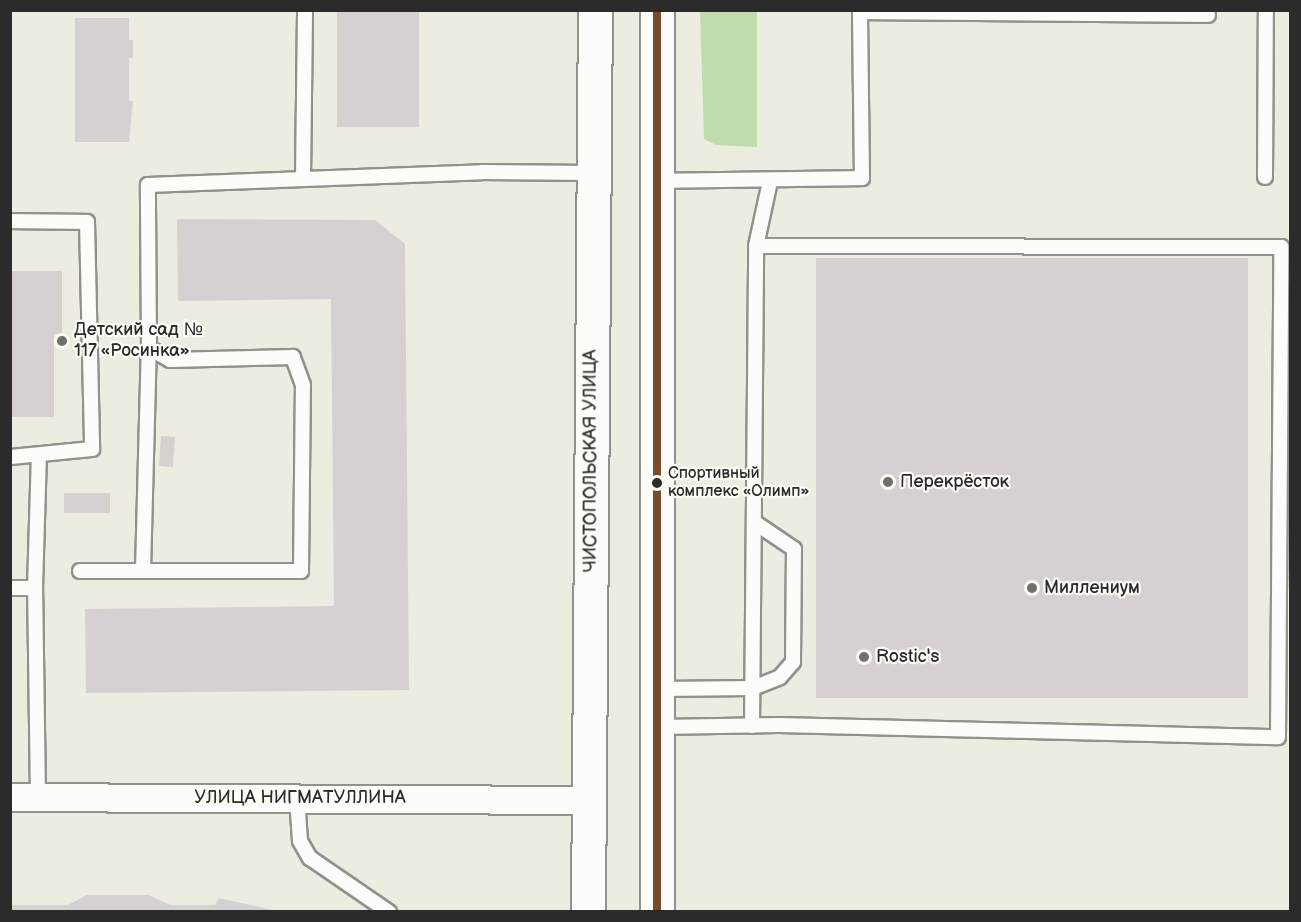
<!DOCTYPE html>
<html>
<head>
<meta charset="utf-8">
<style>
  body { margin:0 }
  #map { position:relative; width:1301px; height:922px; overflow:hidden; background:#edece1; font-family:"Balsamiq Sans",sans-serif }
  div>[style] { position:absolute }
  .green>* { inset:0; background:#bfdcac }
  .building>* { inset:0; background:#d6d0d3; transform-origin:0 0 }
  .roads { filter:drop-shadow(2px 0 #92918c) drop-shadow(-2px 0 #92918c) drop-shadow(0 2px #92918c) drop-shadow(0 -2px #92918c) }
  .service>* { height:14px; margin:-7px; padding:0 7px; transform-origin:7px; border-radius:7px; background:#fcfcfa }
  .minor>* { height:27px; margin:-13.5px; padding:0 13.5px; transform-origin:13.5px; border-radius:13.5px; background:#fcfcfa }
  .secondary>* { height:33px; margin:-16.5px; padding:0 16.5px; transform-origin:16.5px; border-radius:16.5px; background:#fcfcfa }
  .bus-1>* { height:8px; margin:-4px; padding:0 4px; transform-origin:4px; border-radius:4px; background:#7a4b2a }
  .dots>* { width:16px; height:16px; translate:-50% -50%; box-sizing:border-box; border:3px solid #fdfcf7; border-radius:50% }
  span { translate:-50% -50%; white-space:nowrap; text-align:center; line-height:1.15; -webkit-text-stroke:4.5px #fdfcf7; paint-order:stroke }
  .bus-label { font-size:16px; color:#2b2b2b }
  .left { translate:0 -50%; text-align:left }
  .poi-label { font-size:18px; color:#2b2b2b }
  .street-label { font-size:18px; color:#2b2b2b }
  .frame { position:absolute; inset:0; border:12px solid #2b2b2b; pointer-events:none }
</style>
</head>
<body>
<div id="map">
  <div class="green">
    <i style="clip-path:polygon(700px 11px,757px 11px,757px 147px,716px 145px,704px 139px)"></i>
  </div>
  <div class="building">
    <i style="left:337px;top:10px;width:82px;height:117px"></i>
    <i style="clip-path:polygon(75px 18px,129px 18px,129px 40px,133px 40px,133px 58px,129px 58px,129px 101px,133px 101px,129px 142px,75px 142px)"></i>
    <i style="clip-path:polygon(177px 219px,375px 220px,405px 244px,409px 690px,86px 693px,85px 609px,334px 606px,331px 299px,178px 301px)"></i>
    <i style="left:816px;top:258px;width:432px;height:440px"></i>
    <i style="clip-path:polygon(10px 271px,62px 271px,62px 334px,54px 334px,54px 417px,10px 417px)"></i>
    <i style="left:161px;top:436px;width:14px;height:30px;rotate:4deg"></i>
    <i style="left:110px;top:493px;width:20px;height:46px;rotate:90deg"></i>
    <i style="clip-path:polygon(87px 895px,149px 895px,170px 905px,215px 905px,219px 898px,277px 911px,10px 912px,10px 905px,68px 905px)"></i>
  </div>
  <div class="roads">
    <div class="service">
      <i style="left:860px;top:12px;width:348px;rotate:0.5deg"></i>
      <i style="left:1265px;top:177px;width:167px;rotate:-89.7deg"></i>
      <i style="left:303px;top:178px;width:168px;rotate:-89.3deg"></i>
      <i style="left:656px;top:181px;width:206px;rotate:-0.8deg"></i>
      <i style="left:862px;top:178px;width:168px;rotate:-90.7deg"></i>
      <i style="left:10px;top:221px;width:77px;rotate:0.7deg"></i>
      <i style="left:87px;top:222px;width:227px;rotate:88.7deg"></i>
      <i style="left:92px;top:449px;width:82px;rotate:174.4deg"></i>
      <i style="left:80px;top:571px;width:221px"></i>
      <i style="left:301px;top:571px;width:186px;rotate:-89.4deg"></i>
      <i style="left:303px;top:385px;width:30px;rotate:-110deg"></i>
      <i style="left:293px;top:357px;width:123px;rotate:178.6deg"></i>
      <i style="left:170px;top:360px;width:24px;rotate:-150deg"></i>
      <i style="left:143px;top:571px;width:223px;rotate:-88.5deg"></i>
      <i style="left:149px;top:348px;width:163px;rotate:-90.4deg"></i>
      <i style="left:148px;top:185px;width:334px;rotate:-2.2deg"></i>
      <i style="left:482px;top:172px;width:111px;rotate:0.5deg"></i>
      <i style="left:10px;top:588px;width:25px"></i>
      <i style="left:658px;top:689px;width:95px;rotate:-0.6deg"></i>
      <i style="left:753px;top:688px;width:29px;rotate:-22deg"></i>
      <i style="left:780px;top:677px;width:20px;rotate:-49deg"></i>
      <i style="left:793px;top:662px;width:113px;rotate:-89.5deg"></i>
      <i style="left:794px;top:549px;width:48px;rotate:-146deg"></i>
      <i style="left:752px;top:726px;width:480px;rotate:-89.5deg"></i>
      <i style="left:756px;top:246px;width:66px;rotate:-77.8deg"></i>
      <i style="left:658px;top:727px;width:121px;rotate:-0.9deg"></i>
      <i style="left:779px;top:725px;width:499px;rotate:1.4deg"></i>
      <i style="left:1278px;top:737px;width:490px;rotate:-89.6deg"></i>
      <i style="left:1281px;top:247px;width:525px;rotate:-179.89deg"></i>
      <i style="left:38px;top:797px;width:209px;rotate:-90.8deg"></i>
      <i style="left:35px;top:588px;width:131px;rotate:-88.3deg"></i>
      <i style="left:297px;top:798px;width:43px;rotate:86deg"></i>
      <i style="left:300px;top:841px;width:20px;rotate:60deg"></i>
      <i style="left:310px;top:858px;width:96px;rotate:34.4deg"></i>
    </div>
    <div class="minor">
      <i style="left:10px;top:797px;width:579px;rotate:0.3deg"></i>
    </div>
    <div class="secondary">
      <i style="left:657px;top:10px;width:902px;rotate:90deg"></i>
      <i style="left:588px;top:912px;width:902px;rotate:-89.56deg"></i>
    </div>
  </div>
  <div class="bus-1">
    <i style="left:657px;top:10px;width:902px;rotate:90deg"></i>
  </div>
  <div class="dots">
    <i style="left:62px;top:341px;background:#6f6f6b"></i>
    <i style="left:888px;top:482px;background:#6f6f6b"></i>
    <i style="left:657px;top:483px;background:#2b2b2b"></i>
    <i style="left:1032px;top:588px;background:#6f6f6b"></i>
    <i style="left:864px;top:657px;background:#6f6f6b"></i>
  </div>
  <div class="bus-label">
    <span class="left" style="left:668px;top:483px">Спортивный<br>комплекс «Олимп»</span>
  </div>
  <div class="poi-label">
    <span class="left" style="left:74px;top:341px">Детский сад №<br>117 «Росинка»</span>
    <span class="left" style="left:900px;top:482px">Перекрёсток</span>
    <span class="left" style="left:1044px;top:588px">Миллениум</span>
    <span class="left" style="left:876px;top:657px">Rostiс's</span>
  </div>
  <div class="street-label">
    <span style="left:591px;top:461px;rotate:-90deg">ЧИСТОПОЛЬСКАЯ УЛИЦА</span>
    <span style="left:300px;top:798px">УЛИЦА НИГМАТУЛЛИНА</span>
  </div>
  <div class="frame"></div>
</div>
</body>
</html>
